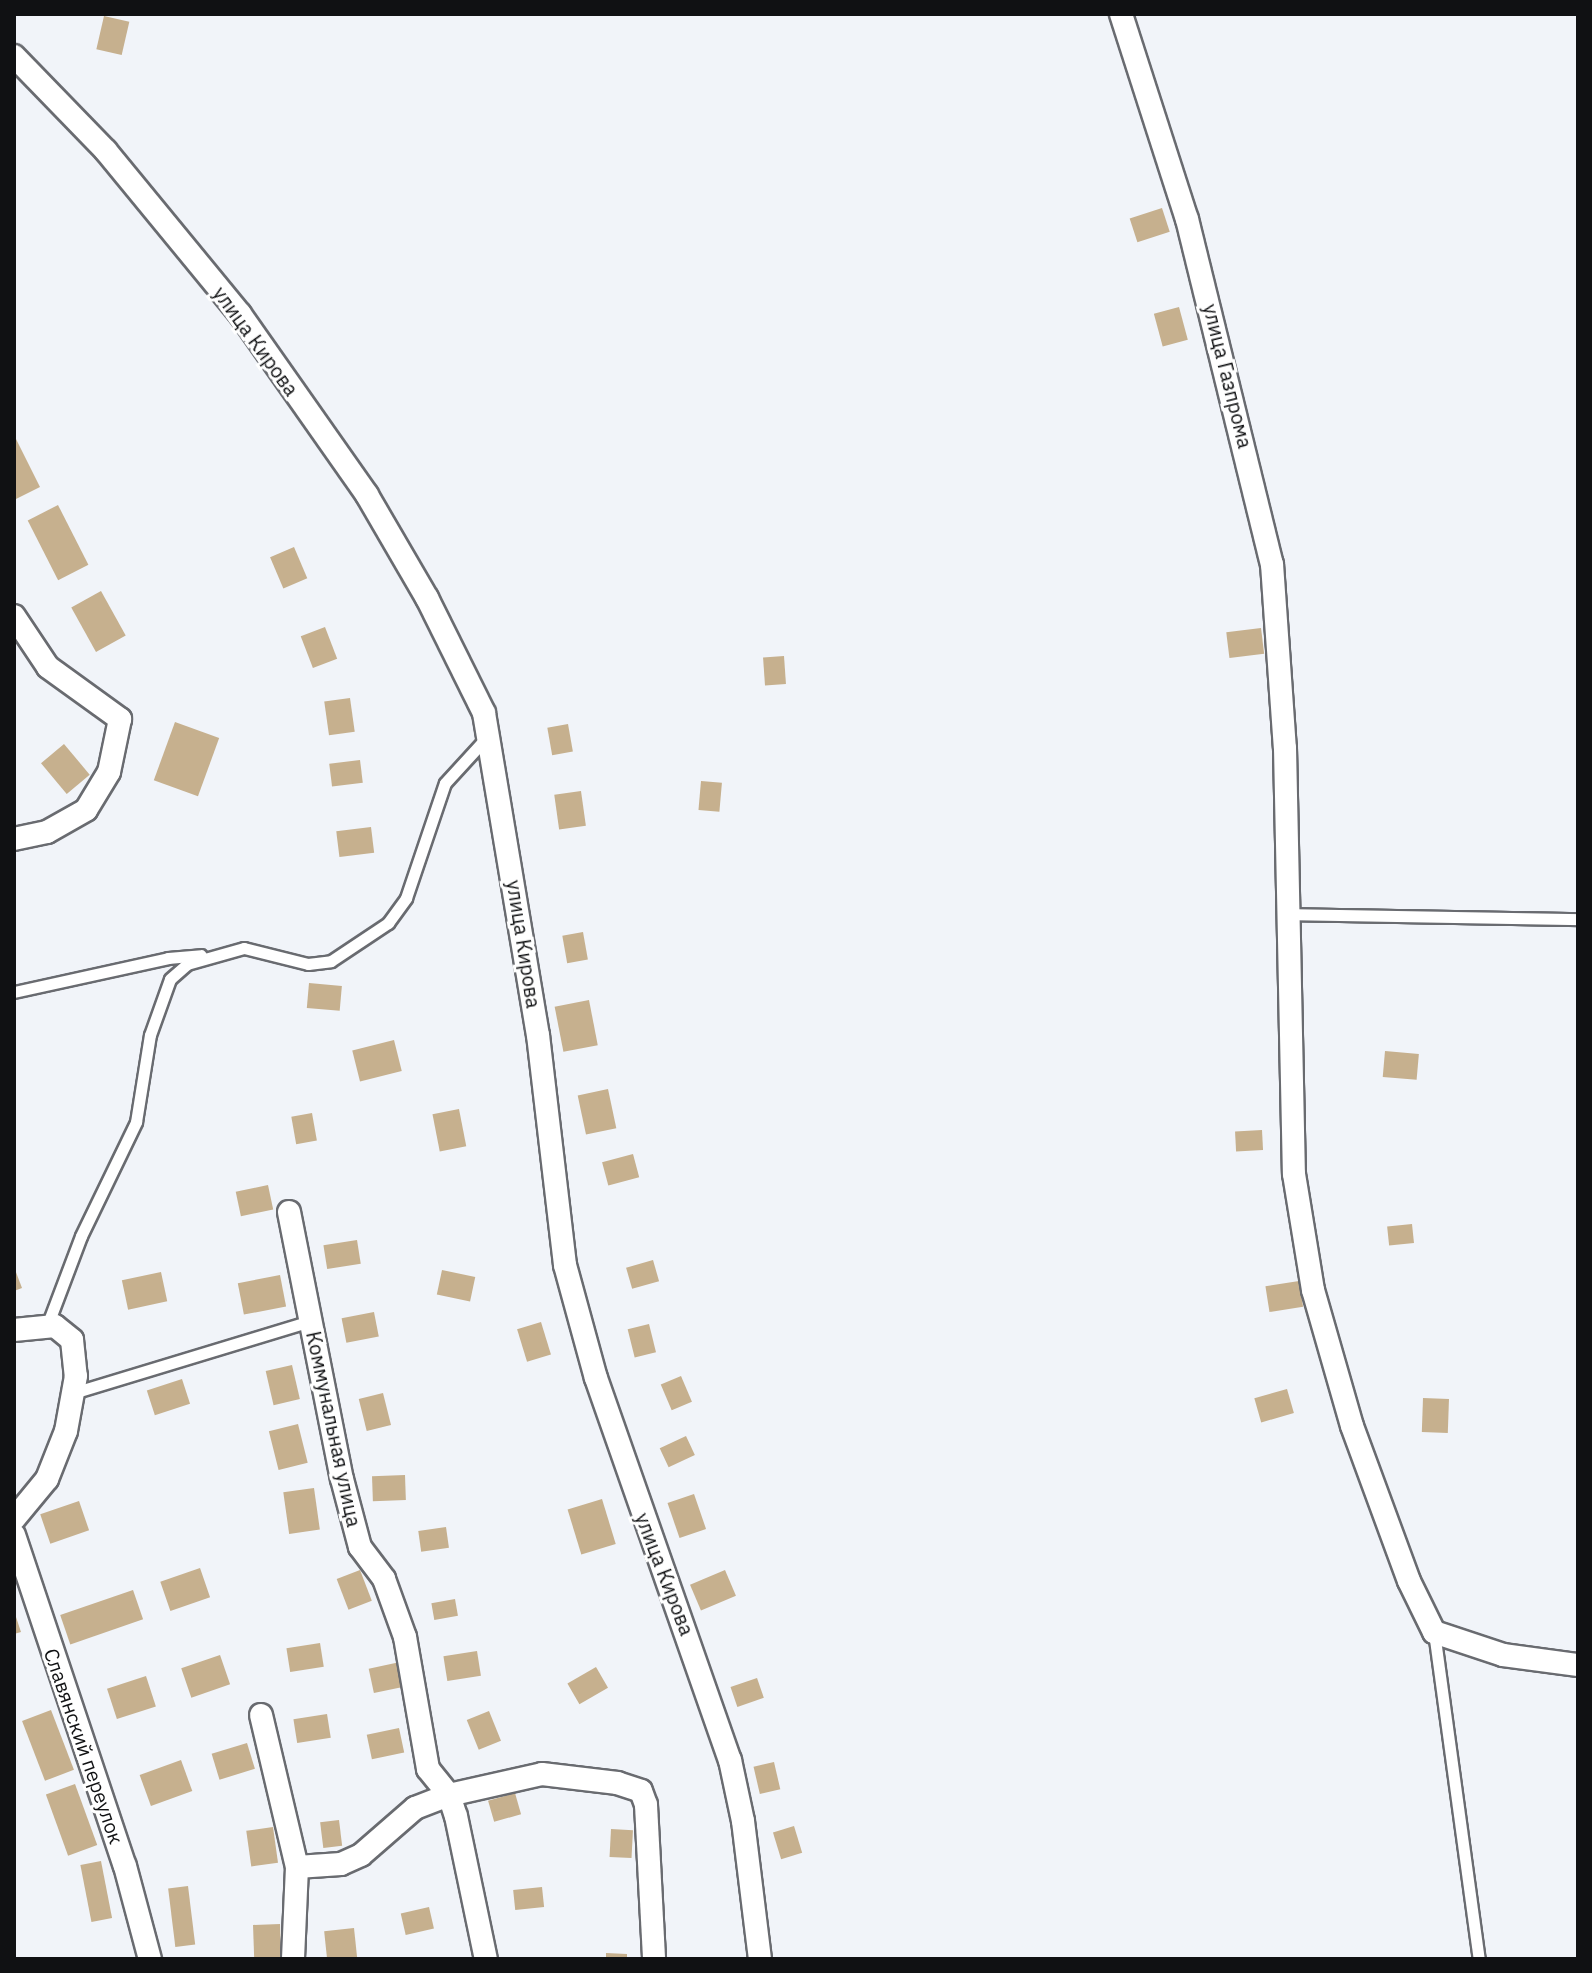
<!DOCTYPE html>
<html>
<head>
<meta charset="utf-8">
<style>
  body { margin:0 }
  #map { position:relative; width:1592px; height:1973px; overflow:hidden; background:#f1f4f9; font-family:"IBM Plex Sans",sans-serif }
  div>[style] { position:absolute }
  .building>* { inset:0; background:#c6b08e; transform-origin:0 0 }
  .roads { filter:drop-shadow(2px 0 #696b70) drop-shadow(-2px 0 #696b70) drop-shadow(0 2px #696b70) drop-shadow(0 -2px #696b70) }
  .lane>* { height:11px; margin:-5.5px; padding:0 5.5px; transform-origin:5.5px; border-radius:5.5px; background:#fff }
  .street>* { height:22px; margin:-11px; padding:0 11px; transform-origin:11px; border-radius:11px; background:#fff }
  span { translate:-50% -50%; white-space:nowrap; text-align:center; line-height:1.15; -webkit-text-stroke:6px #fff; paint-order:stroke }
  .street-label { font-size:20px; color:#101113 }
  .frame { position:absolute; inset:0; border:16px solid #101113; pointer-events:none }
</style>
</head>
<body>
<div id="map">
  <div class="building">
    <i style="left:104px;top:16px;width:26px;height:34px;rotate:13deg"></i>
    <i style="left:1162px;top:208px;width:25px;height:34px;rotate:72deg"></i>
    <i style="left:1179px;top:307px;width:34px;height:26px;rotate:75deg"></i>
    <i style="clip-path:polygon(14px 435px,40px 487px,14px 500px)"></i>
    <i style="left:58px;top:505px;width:67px;height:34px;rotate:63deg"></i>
    <i style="left:294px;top:547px;width:34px;height:26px;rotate:67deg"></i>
    <i style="left:101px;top:591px;width:51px;height:34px;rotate:61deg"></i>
    <i style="left:325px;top:627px;width:34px;height:26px;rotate:69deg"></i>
    <i style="left:1261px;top:628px;width:26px;height:35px;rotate:83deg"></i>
    <i style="left:784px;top:656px;width:28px;height:21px;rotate:86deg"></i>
    <i style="left:350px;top:698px;width:34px;height:26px;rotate:82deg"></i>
    <i style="left:175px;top:722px;width:47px;height:62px;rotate:20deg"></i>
    <i style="left:568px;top:724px;width:28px;height:21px;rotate:80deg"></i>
    <i style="left:64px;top:744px;width:40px;height:30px;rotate:50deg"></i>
    <i style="left:360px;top:760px;width:23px;height:31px;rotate:83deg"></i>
    <i style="left:701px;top:781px;width:21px;height:29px;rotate:5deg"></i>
    <i style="left:581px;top:791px;width:35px;height:27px;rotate:82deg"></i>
    <i style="left:371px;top:827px;width:26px;height:35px;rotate:83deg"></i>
    <i style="left:583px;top:932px;width:28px;height:21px;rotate:80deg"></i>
    <i style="left:309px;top:983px;width:33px;height:25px;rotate:5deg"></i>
    <i style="left:589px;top:1000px;width:46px;height:35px;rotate:79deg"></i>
    <i style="left:394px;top:1040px;width:32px;height:43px;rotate:76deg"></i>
    <i style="left:1385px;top:1051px;width:34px;height:26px;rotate:5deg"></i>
    <i style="left:608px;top:1089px;width:40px;height:31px;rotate:78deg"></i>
    <i style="left:459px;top:1109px;width:38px;height:27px;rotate:79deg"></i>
    <i style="left:312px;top:1113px;width:28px;height:21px;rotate:80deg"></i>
    <i style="left:1262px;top:1130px;width:20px;height:27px;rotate:87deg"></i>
    <i style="left:633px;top:1154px;width:24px;height:32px;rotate:75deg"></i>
    <i style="left:268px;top:1185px;width:25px;height:33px;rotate:78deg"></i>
    <i style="left:1412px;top:1224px;width:19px;height:25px;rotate:84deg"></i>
    <i style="left:357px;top:1240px;width:24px;height:34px;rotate:81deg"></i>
    <i style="left:653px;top:1260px;width:22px;height:28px;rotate:74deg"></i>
    <i style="clip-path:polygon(14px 1267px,22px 1288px,14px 1291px)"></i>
    <i style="left:442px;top:1270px;width:34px;height:25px;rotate:12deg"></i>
    <i style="left:161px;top:1272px;width:30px;height:40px;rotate:78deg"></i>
    <i style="left:280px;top:1275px;width:32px;height:43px;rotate:79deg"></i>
    <i style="left:1299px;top:1281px;width:26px;height:34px;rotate:81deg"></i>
    <i style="left:374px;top:1312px;width:25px;height:33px;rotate:79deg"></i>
    <i style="left:541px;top:1322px;width:34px;height:25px;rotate:73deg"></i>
    <i style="left:649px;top:1324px;width:29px;height:22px;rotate:76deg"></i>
    <i style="left:292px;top:1365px;width:35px;height:27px;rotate:77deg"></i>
    <i style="left:681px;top:1376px;width:28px;height:22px;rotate:67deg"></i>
    <i style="left:182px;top:1379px;width:26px;height:37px;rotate:72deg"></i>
    <i style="left:1287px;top:1389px;width:25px;height:34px;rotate:74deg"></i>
    <i style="left:383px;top:1393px;width:33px;height:25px;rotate:76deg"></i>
    <i style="left:1423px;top:1398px;width:26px;height:34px;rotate:2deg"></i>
    <i style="left:298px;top:1424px;width:40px;height:30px;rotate:76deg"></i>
    <i style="left:686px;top:1436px;width:21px;height:29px;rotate:65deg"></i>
    <i style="left:405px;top:1475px;width:25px;height:33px;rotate:88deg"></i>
    <i style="left:314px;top:1488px;width:42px;height:31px;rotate:82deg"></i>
    <i style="left:694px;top:1494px;width:37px;height:28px;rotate:71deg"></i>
    <i style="left:602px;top:1499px;width:47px;height:36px;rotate:73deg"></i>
    <i style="left:79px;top:1501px;width:31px;height:41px;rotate:71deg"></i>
    <i style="left:446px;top:1527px;width:21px;height:28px;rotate:82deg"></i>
    <i style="left:200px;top:1568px;width:31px;height:42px;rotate:71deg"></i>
    <i style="left:360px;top:1570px;width:33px;height:25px;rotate:69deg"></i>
    <i style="left:725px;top:1570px;width:28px;height:38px;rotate:67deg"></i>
    <i style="left:133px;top:1590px;width:31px;height:77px;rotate:71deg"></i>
    <i style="left:455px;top:1599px;width:17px;height:24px;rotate:80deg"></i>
    <i style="clip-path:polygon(14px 1611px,21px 1632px,14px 1634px)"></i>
    <i style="left:320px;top:1643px;width:24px;height:34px;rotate:81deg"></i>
    <i style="left:477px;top:1651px;width:25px;height:34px;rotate:81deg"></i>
    <i style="left:220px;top:1655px;width:31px;height:41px;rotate:71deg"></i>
    <i style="left:400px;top:1662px;width:25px;height:32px;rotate:78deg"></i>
    <i style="left:596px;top:1667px;width:24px;height:33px;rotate:60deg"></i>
    <i style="left:146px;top:1676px;width:32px;height:41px;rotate:72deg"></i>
    <i style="left:757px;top:1678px;width:21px;height:28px;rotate:71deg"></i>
    <i style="left:51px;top:1710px;width:64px;height:31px;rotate:69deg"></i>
    <i style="left:489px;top:1711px;width:32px;height:24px;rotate:68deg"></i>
    <i style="left:327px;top:1714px;width:24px;height:34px;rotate:81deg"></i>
    <i style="left:399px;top:1728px;width:25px;height:33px;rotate:78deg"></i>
    <i style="left:247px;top:1743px;width:27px;height:37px;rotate:73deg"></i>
    <i style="left:181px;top:1760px;width:33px;height:44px;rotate:70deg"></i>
    <i style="left:774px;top:1762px;width:28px;height:21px;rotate:77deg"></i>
    <i style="left:75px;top:1784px;width:65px;height:31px;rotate:70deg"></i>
    <i style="left:515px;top:1793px;width:22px;height:28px;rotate:74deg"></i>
    <i style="left:339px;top:1820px;width:26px;height:19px;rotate:83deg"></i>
    <i style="left:794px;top:1826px;width:28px;height:22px;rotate:73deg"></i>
    <i style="left:273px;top:1827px;width:36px;height:27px;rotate:82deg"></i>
    <i style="left:611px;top:1829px;width:22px;height:28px;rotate:3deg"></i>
    <i style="left:101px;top:1861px;width:58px;height:21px;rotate:79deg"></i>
    <i style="left:188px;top:1886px;width:59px;height:20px;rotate:83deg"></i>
    <i style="left:542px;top:1887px;width:20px;height:29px;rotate:84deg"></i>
    <i style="left:429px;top:1907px;width:22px;height:29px;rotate:77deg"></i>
    <i style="left:280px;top:1924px;width:35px;height:27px;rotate:88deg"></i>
    <i style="left:354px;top:1928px;width:31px;height:30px;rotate:84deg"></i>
    <i style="clip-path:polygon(606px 1953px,627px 1954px,627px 1959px,606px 1959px)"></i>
  </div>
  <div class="roads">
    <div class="lane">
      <i style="left:1287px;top:914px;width:291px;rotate:1deg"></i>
      <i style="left:14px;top:992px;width:158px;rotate:-12.4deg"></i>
      <i style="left:168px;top:958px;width:33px;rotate:-5deg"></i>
      <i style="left:47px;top:1326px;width:96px;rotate:-69.3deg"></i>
      <i style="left:81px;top:1236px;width:127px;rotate:-64.2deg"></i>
      <i style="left:136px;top:1122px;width:88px;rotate:-80.9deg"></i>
      <i style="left:150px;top:1035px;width:59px;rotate:-70.3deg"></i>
      <i style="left:170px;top:979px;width:23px;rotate:-41deg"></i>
      <i style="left:187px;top:964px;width:59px;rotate:-15.7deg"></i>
      <i style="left:244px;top:948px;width:66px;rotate:14deg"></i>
      <i style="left:308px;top:964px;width:23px;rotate:-7deg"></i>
      <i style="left:331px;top:961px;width:69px;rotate:-33.7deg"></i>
      <i style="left:388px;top:923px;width:31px;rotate:-54deg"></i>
      <i style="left:406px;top:898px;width:121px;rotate:-71.3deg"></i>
      <i style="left:445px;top:783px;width:64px;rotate:-47.5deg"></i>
      <i style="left:73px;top:1393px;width:248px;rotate:-16.9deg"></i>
      <i style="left:1434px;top:1632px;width:330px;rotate:82.2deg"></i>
    </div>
    <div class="street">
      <i style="left:1121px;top:14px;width:215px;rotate:72.2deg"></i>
      <i style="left:1187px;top:219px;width:355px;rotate:76.2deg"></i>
      <i style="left:1272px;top:564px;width:184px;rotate:86deg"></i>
      <i style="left:1285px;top:748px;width:426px;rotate:88.8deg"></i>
      <i style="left:1294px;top:1174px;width:118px;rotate:80.7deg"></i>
      <i style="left:1313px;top:1290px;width:141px;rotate:74deg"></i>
      <i style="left:1352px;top:1426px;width:165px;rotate:69.8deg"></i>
      <i style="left:1409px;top:1581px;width:57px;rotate:63.9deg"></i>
      <i style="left:1434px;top:1632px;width:73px;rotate:18.4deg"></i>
      <i style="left:1503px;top:1655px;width:76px;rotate:7.6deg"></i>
      <i style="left:14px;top:56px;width:132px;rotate:45.9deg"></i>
      <i style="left:106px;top:151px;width:211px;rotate:50.6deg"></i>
      <i style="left:240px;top:314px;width:221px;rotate:54.9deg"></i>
      <i style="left:367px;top:495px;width:119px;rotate:59.8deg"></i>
      <i style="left:427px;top:598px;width:128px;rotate:63.6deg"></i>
      <i style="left:484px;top:713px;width:326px;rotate:80.5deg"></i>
      <i style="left:538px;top:1035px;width:232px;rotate:83.3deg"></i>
      <i style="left:565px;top:1265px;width:117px;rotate:74.7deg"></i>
      <i style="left:596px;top:1378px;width:405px;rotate:70.7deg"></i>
      <i style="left:730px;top:1760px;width:62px;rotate:78deg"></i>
      <i style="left:743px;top:1821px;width:139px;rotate:83deg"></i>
      <i style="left:14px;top:616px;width:61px;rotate:56.3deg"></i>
      <i style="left:48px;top:667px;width:89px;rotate:35.8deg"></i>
      <i style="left:120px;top:719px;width:54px;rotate:101.7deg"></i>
      <i style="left:109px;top:772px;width:44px;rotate:121.2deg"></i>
      <i style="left:86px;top:810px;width:45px;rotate:150.6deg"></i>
      <i style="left:47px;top:832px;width:34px;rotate:168deg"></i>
      <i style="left:289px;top:1212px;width:272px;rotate:78.8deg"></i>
      <i style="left:342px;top:1479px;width:70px;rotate:75.2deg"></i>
      <i style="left:360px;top:1547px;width:40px;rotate:53deg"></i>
      <i style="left:384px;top:1579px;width:62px;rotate:70.1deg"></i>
      <i style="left:405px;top:1637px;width:134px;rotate:80.1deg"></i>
      <i style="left:428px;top:1769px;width:33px;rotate:51deg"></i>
      <i style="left:449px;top:1795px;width:22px;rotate:72deg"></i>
      <i style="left:456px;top:1816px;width:146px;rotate:78.2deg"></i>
      <i style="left:14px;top:1330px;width:41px;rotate:-5.6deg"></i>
      <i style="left:55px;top:1326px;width:22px;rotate:39deg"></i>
      <i style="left:72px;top:1340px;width:36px;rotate:84deg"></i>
      <i style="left:76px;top:1376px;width:56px;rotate:100.3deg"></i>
      <i style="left:66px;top:1431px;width:52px;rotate:111.6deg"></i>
      <i style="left:47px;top:1479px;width:52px;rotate:129.5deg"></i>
      <i style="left:14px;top:1535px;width:349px;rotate:71.5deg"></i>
      <i style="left:125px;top:1866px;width:96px;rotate:75deg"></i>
      <i style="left:261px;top:1715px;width:156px;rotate:76.7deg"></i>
      <i style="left:297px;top:1867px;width:92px;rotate:92.5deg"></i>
      <i style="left:297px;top:1867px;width:44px;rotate:-3.9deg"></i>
      <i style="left:341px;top:1864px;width:22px;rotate:-24deg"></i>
      <i style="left:361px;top:1855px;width:72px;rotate:-41deg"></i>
      <i style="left:415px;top:1808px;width:36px;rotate:-21deg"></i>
      <i style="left:449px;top:1795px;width:95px;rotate:-12.7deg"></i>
      <i style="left:542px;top:1774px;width:76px;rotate:6.8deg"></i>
      <i style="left:617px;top:1783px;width:25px;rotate:18deg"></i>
      <i style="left:641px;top:1791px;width:15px;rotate:70deg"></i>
      <i style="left:646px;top:1805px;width:154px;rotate:87deg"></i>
    </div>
  </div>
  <div class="street-label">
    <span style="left:256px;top:341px;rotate:54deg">улица Кирова</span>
    <span style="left:1228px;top:376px;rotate:76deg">улица Газпрома</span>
    <span style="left:524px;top:944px;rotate:81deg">улица Кирова</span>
    <span style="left:334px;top:1429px;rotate:78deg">Коммунальная улица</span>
    <span style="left:665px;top:1574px;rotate:69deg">улица Кирова</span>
    <span style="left:84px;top:1746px;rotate:71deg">Славянский переулок</span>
  </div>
  <div class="frame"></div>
</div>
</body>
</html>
